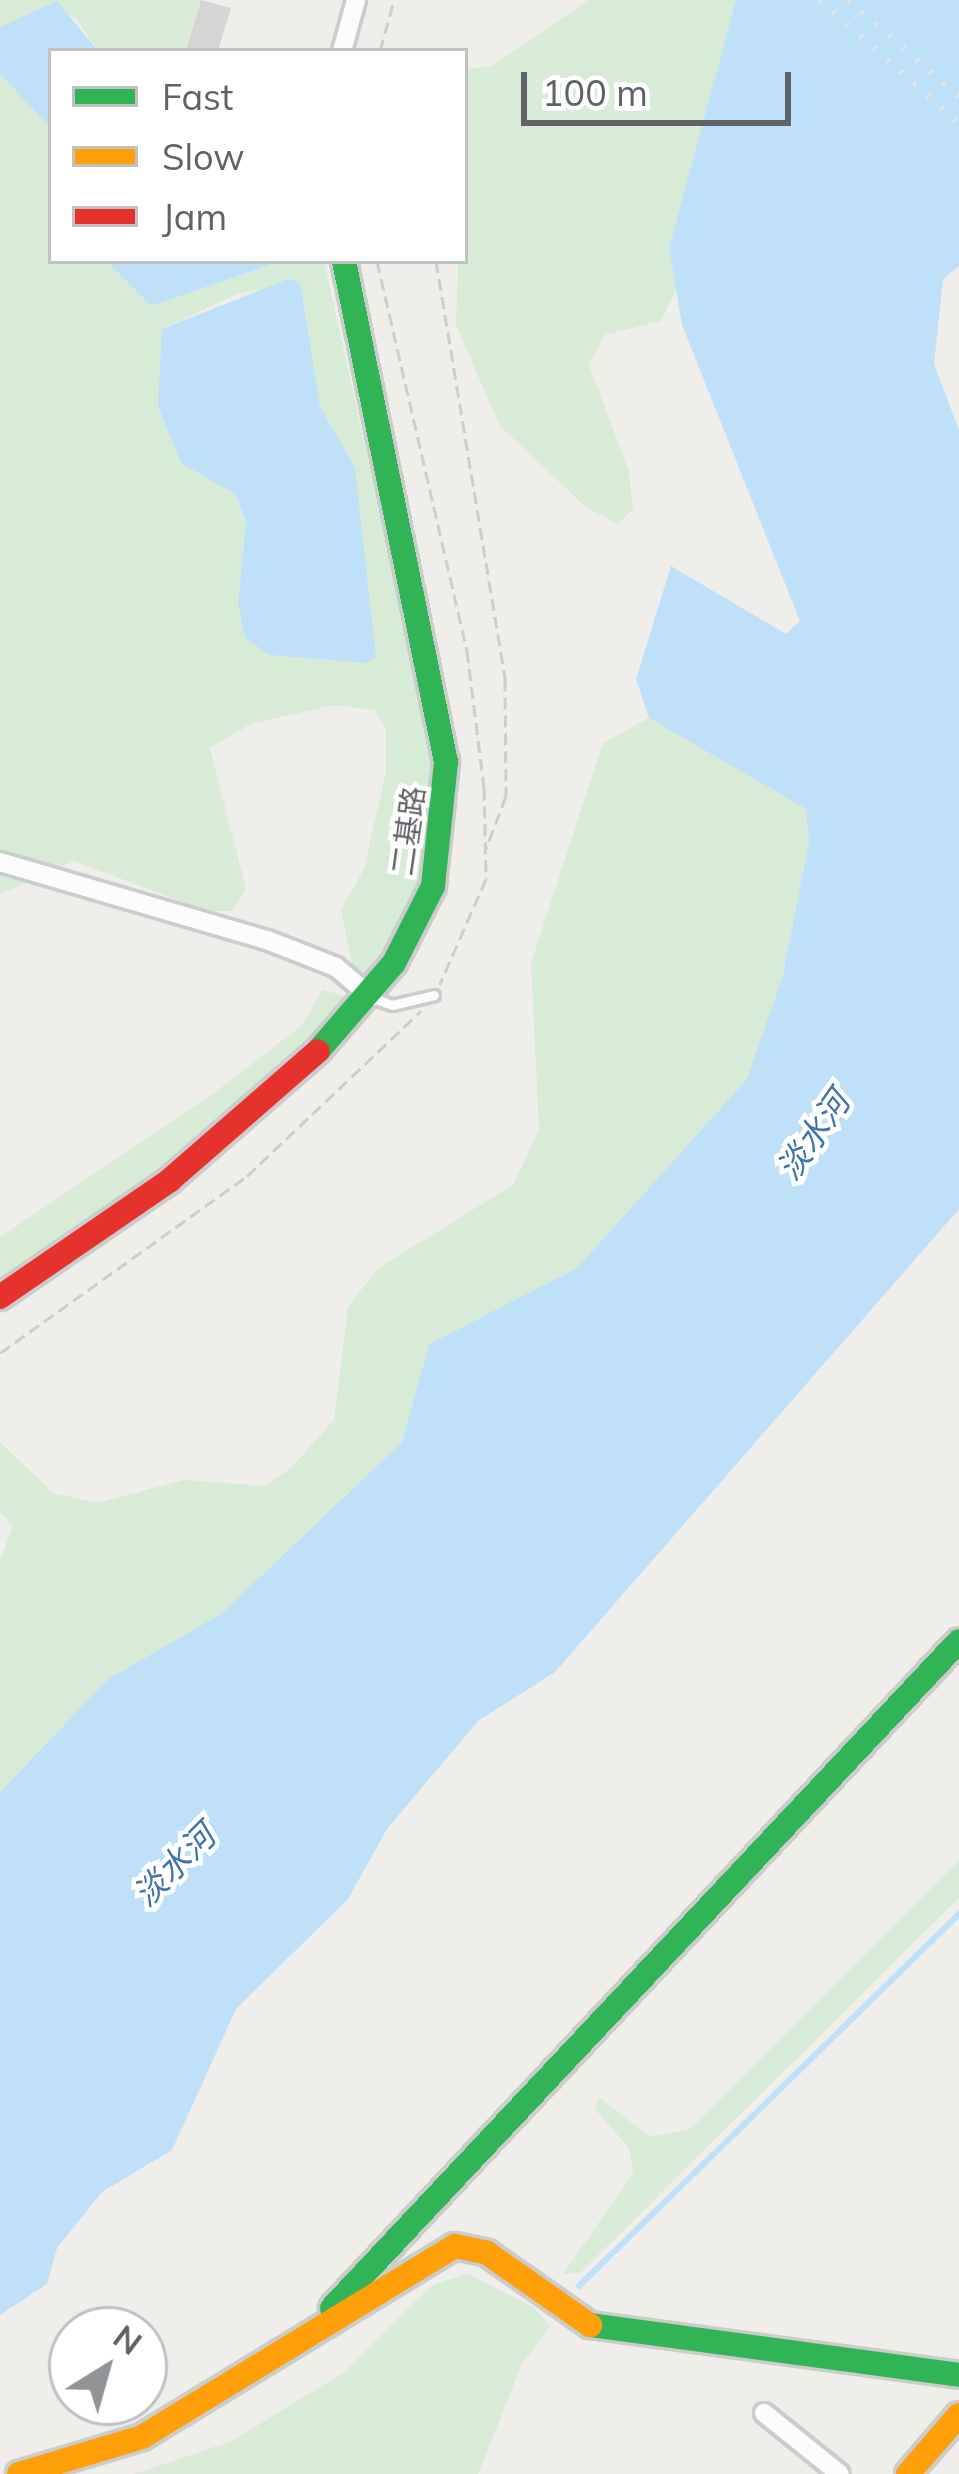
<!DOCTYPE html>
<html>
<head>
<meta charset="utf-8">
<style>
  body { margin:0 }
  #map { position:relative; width:959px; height:2474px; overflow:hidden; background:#efeeea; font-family:Mulish,"Noto Sans SC",sans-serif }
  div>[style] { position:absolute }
  .green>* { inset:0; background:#d8ebd6 }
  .water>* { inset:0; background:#bfe0f9 }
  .stream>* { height:6px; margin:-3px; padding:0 3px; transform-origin:3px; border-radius:3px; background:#bfe0f9 }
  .building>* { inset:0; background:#d6d5d3 }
  .path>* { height:3px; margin-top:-1.5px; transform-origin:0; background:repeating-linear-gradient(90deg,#cacfcc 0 12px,transparent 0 18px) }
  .roads { filter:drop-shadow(3px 0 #cbcccc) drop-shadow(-3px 0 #cbcccc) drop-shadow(0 3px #cbcccc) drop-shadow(0 -3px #cbcccc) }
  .lane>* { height:9px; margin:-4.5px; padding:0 4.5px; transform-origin:4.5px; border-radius:4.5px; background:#fdfcfc }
  .street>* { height:18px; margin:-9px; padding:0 9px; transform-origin:9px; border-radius:9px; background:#fdfcfc }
  .fast>* { height:24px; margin:-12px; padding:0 12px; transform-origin:12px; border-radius:12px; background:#30b455 }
  .slow>* { height:24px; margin:-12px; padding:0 12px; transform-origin:12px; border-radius:12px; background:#ff9f0a }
  .jam>* { height:24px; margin:-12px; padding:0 12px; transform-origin:12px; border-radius:12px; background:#e5322d }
  .rail>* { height:6px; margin-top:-3px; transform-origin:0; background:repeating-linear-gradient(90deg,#e4e4e4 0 3px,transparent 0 18px) }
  span { translate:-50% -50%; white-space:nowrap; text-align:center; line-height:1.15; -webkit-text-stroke:9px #fff; paint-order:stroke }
  .street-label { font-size:30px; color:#5f6368 }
  .water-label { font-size:33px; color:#4174aa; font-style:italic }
  .legend { position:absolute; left:48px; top:48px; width:420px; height:216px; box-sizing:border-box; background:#fff; border:3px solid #bfc1c3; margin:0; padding:15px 21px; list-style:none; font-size:36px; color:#5f6368 }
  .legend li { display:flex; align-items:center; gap:24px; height:60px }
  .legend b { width:60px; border:3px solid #bfc1c3 }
  .north { position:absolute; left:48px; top:2306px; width:120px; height:120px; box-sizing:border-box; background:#fff; border:3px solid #bfc1c3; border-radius:50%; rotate:37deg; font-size:33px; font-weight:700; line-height:48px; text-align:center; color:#5f6368 }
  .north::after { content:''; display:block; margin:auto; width:42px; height:54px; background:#919496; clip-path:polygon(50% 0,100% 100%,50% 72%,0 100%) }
  .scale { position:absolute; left:521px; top:72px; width:270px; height:54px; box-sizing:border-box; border:6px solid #5f6368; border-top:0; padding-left:15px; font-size:36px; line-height:42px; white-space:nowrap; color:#5f6368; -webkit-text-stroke:9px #fff; paint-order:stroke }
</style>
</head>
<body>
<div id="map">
  <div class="green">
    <i style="clip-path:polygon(0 0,201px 0,186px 51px,98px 51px,75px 17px,42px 7px,32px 20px,0 27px)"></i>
    <i style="clip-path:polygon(589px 0,736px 0,669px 248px,676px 289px,661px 321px,605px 335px,589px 365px,629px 472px,633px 509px,618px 524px,586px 507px,500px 426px,456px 325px,465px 70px,492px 66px)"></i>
    <i style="clip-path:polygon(evenodd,0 74px,51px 128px,51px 261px,106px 261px,151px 306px,281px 261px,324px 261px,437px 768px,434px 837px,415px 903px,370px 975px,352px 966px,341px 909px,364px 869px,386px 772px,386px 730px,375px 710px,334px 705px,251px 724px,210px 748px,246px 889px,233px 911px,207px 911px,74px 861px,0 894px,0 74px,300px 282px,320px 406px,355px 468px,376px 657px,366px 663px,269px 655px,245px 638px,238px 603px,246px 522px,235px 495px,211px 478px,162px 329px,237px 294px,300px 282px)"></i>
    <i style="clip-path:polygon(649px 718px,806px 809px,809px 842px,783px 973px,747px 1079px,577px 1268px,429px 1344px,402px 1442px,221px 1614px,108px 1679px,0 1792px,0 1561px,13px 1526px,0 1512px,0 1442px,53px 1493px,97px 1503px,184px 1480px,264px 1486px,291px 1468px,334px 1420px,348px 1307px,377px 1269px,513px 1185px,539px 1130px,531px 963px,603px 743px)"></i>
    <i style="clip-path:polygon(323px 990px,345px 996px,348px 1012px,188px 1152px,0 1278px,0 1237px,217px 1091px,301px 1026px)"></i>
    <i style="clip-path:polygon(959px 1860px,959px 1898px,580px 2273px,563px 2274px,634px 2172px,629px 2148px,595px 2109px,599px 2097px,650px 2137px,690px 2129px)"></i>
    <i style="clip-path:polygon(468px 2274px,533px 2307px,550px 2326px,521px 2366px,478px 2474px,134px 2474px,232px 2441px,346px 2371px,432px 2285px)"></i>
  </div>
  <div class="water">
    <i style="clip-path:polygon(736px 0,959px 0,959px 266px,943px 279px,934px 364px,959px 430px,959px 1209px,555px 1672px,478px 1721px,387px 1829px,348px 1899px,236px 2009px,172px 2150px,102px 2192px,57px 2248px,47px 2284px,0 2315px,0 1792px,108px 1679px,221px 1614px,402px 1442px,429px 1344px,577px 1268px,747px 1079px,783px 974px,809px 842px,806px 809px,649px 718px,636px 679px,671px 566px,786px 634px,800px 621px,682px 325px,669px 248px)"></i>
    <i style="clip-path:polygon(57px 1px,98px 51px,51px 51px,51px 128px,0 74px,0 27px)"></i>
    <i style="clip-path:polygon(106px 261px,281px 261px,151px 306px)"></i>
    <i style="clip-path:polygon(288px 279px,300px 282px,320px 406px,355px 468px,376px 657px,366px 663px,269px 655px,245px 638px,238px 603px,246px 522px,235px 494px,181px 463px,158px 406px,162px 329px)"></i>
  </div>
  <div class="stream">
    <i style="left:579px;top:2286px;width:532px;rotate:-44.39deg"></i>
  </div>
  <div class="building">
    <i style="clip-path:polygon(201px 0,231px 8px,218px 51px,186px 51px)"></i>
  </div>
  <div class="path">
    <i style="left:380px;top:51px;width:53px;rotate:-74.6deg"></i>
    <i style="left:377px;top:261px;width:400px;rotate:77deg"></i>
    <i style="left:467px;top:651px;width:138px;rotate:82.9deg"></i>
    <i style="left:484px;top:788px;width:91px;rotate:88.7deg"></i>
    <i style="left:486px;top:879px;width:115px;rotate:113.7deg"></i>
    <i style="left:436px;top:261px;width:424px;rotate:80.6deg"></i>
    <i style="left:505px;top:679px;width:117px;rotate:89.5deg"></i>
    <i style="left:506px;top:796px;width:57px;rotate:110.7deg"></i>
    <i style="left:0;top:1353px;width:304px;rotate:-35.6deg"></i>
    <i style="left:247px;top:1176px;width:240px;rotate:-43.5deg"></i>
  </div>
  <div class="roads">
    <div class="lane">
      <i style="left:371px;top:997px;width:22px;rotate:21deg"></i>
      <i style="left:392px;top:1005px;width:43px;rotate:-13.4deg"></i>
    </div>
    <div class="street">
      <i style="left:342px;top:51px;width:53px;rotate:-74.6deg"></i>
      <i style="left:0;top:862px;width:278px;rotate:16.3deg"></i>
      <i style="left:267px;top:940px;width:74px;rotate:21.4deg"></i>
      <i style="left:336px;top:967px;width:46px;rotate:40.6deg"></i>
      <i style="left:764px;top:2413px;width:97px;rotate:38.8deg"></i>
    </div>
    <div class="fast">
      <i style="left:318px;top:1051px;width:116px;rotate:-49.2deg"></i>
      <i style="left:394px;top:963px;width:86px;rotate:-63.1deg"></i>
      <i style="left:433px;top:886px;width:125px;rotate:-84deg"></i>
      <i style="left:446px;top:762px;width:511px;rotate:-101.51deg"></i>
      <i style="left:332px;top:2308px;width:915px;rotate:-46.77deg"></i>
      <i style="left:590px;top:2325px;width:372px;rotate:7.7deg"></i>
    </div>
    <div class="slow">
      <i style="left:19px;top:2474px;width:128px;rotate:-16.7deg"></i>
      <i style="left:142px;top:2437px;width:367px;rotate:-31.4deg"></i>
      <i style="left:455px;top:2246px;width:33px;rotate:12deg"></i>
      <i style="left:487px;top:2253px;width:126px;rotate:35deg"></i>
      <i style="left:908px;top:2474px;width:78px;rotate:-49.2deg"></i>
    </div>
    <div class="jam">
      <i style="left:0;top:1297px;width:206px;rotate:-34.5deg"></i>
      <i style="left:170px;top:1180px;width:196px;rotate:-41.1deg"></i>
    </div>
  </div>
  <div class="rail">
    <i style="left:819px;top:0;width:186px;rotate:41.3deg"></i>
    <i style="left:848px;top:0;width:147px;rotate:41.1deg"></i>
  </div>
  <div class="street-label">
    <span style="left:408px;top:831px;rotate:-82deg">二基路</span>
  </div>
  <div class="water-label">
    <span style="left:813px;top:1135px;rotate:-55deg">淡水河</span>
    <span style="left:174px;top:1865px;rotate:-45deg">淡水河</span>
  </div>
  <ul class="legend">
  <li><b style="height:15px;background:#30b455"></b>Fast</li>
  <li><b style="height:15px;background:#ff9f0a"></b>Slow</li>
  <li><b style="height:15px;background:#e5322d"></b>Jam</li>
  </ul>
  <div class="north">N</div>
  <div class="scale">100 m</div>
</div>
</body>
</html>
